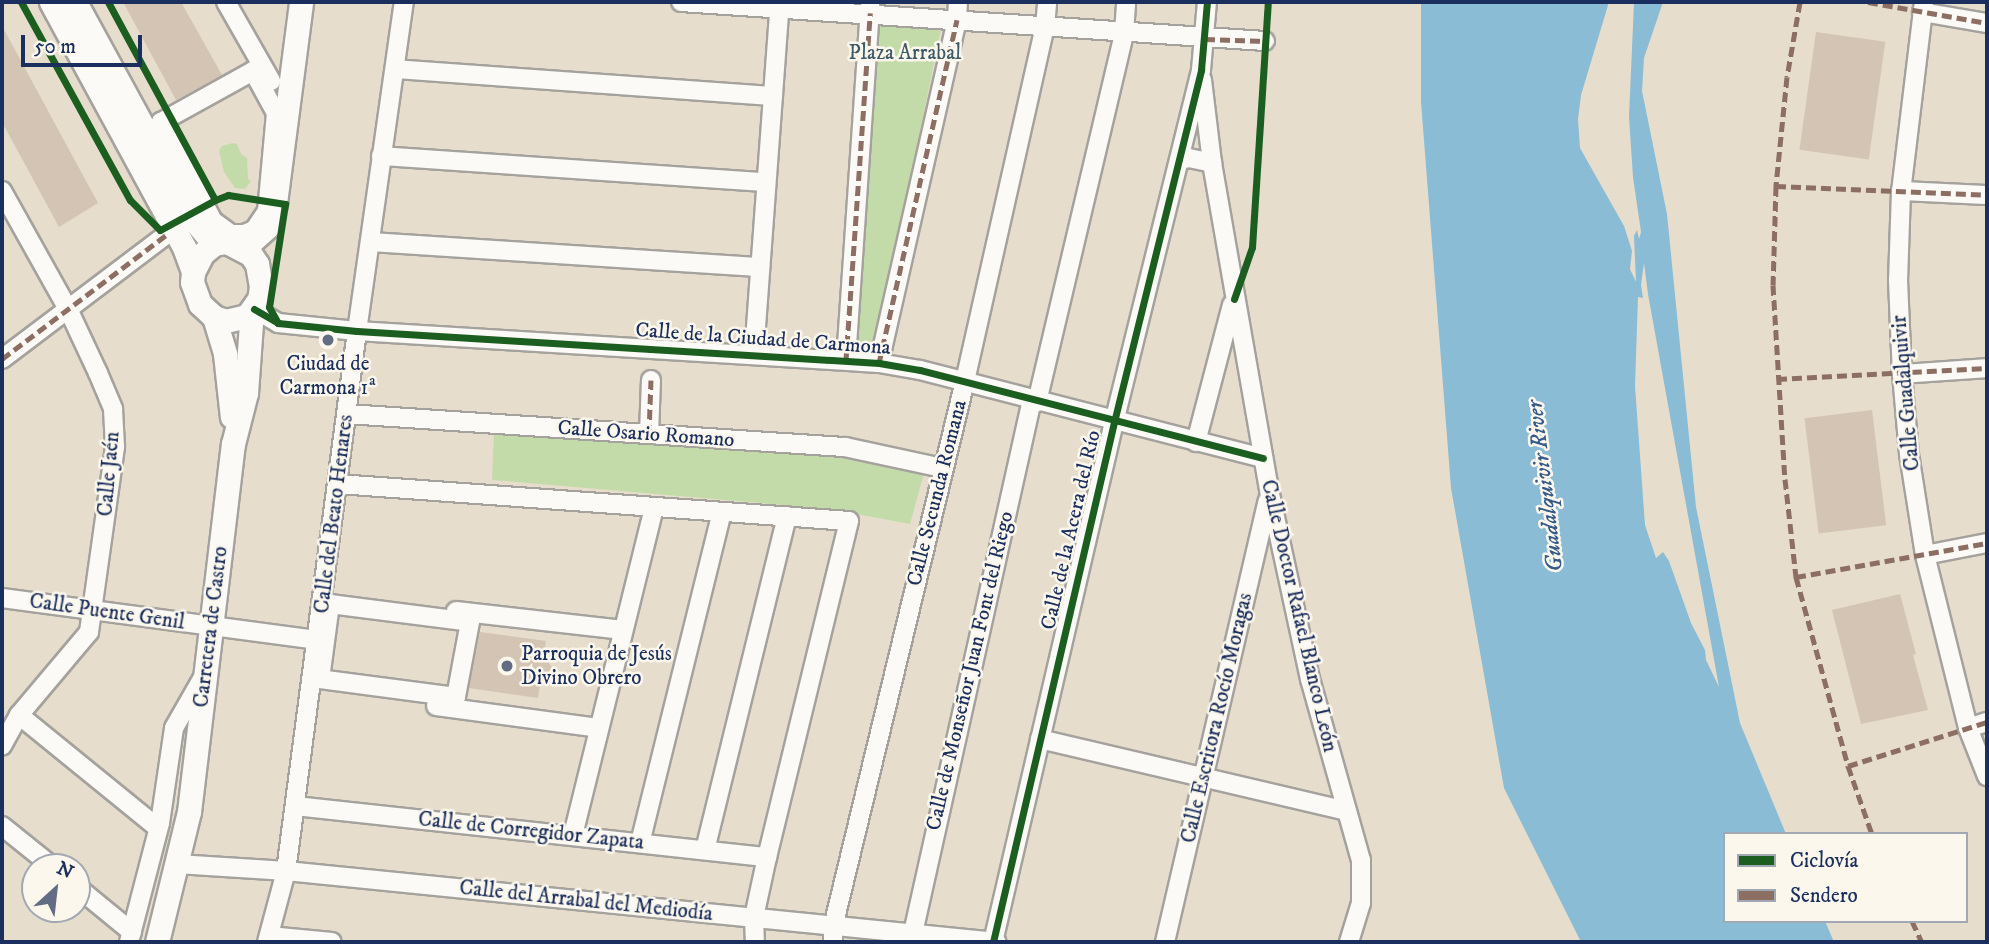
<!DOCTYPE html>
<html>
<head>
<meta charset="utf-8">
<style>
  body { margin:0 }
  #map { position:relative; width:1989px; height:944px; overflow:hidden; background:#e6ddcc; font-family:"IM FELL DW Pica",serif }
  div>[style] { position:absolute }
  .green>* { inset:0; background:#c3dba8 }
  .water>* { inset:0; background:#8abcd6 }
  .building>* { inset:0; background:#d4c4b3; transform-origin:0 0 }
  .roads { filter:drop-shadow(2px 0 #a5a29e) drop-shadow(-2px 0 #a5a29e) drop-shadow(0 2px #a5a29e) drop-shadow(0 -2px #a5a29e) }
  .minor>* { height:18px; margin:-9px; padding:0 9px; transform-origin:9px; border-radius:9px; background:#fbfaf7 }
  .major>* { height:23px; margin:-11.5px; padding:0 11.5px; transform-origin:11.5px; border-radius:11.5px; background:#fbfaf7 }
  .quiet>* { height:5px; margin-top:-2.5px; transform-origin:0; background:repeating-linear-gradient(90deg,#8d6e63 0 10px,transparent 0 15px) }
  .cycleway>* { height:7px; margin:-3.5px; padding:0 3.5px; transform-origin:3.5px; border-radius:3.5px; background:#1b5e20 }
  .dots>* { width:19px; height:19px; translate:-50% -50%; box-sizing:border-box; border:4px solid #fbf7ec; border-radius:50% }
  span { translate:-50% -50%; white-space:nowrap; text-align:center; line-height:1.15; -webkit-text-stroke:5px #fbf7ec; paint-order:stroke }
  .park-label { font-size:21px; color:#3e5a69 }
  .street-label { font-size:21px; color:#1b2f5e }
  .poi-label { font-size:21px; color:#1b2f5e }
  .left { translate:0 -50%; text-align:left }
  .water-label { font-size:23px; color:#345b8a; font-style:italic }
  .frame { position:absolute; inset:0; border:4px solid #1b2f5e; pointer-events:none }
  .legend { position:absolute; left:1723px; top:832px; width:245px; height:91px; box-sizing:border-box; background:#fbf7ec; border:2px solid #a1a7b3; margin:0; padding:9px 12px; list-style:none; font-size:21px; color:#1b2f5e }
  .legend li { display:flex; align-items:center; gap:14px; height:35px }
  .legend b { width:35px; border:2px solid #a1a7b3 }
  .north { position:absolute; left:21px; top:853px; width:70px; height:70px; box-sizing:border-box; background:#fbf7ec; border:2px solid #a1a7b3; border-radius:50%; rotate:27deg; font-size:19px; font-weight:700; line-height:28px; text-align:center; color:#1b2f5e }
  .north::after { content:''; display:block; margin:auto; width:24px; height:32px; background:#626c84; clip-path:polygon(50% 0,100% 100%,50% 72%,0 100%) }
  .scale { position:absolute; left:21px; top:35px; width:121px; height:32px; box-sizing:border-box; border:4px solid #1b2f5e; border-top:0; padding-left:9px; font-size:21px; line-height:24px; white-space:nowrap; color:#1b2f5e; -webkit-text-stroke:5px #fbf7ec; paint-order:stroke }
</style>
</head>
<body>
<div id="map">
  <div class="green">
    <i style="clip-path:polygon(878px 20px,942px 24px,874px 355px,846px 350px)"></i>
    <i style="clip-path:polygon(233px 143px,237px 144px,241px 154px,247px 158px,248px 179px,251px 181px,245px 189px,235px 188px,224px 172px,219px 151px,222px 146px)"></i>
    <i style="clip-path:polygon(494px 433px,844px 456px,924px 473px,910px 524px,830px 509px,492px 480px)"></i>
  </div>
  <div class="water">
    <i style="clip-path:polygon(evenodd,1421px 2px,1609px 2px,1581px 95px,1578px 119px,1580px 148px,1624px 226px,1632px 251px,1630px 269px,1636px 282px,1634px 236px,1637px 230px,1639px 239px,1641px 232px,1633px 177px,1629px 117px,1634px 2px,1663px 2px,1644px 58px,1642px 91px,1667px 214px,1696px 507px,1740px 723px,1786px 834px,1725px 834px,1725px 921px,1825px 921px,1834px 942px,1581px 942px,1504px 788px,1451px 488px,1421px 102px,1421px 2px,1644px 263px,1648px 294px,1719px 687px,1706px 660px,1705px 650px,1691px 623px,1669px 561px,1663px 552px,1656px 558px,1645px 525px,1635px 386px,1638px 297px,1643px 298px,1641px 285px,1644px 263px)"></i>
  </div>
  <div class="building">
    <i style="clip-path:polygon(123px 2px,181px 2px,222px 75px,176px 100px)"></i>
    <i style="clip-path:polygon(2px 26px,98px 203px,59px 227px,2px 122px)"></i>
    <i style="left:1816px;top:32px;width:70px;height:119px;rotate:8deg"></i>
    <i style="left:1872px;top:410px;width:116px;height:68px;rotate:83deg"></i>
    <i style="clip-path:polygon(1900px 594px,1916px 654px,1913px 655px,1928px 710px,1861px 724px,1832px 610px)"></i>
    <i style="clip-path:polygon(480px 632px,546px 641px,544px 655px,552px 668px,541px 679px,538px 698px,469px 688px)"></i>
  </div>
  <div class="roads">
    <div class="minor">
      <i style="left:226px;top:2px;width:91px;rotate:60.3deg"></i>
      <i style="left:681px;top:2px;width:585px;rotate:3.82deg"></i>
      <i style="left:1924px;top:2px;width:190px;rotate:96.9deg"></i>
      <i style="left:1901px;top:191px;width:89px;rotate:91.9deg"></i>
      <i style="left:1898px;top:280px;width:94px;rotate:87.6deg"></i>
      <i style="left:1902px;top:374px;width:80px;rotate:85deg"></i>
      <i style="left:1909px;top:454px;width:102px;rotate:81deg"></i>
      <i style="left:1925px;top:555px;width:178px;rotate:76deg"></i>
      <i style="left:1968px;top:728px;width:52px;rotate:68.4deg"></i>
      <i style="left:1922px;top:12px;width:66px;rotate:9.6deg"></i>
      <i style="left:395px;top:69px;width:379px;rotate:4.1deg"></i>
      <i style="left:253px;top:71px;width:48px;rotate:61.3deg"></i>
      <i style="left:276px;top:113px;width:98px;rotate:95.2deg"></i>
      <i style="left:267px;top:211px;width:23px;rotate:124deg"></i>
      <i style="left:254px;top:230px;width:11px;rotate:158deg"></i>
      <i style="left:244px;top:234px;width:13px;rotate:180deg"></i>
      <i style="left:231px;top:234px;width:22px;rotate:-144deg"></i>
      <i style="left:213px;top:221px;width:112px;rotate:-117.7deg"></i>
      <i style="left:161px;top:122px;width:105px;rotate:-29deg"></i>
      <i style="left:1202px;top:80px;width:84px;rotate:83.1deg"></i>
      <i style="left:1212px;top:163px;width:336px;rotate:80.1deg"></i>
      <i style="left:1270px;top:494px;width:189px;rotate:77.8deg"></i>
      <i style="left:1310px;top:679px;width:188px;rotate:74.3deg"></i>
      <i style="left:1361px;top:860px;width:43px;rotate:90deg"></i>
      <i style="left:1361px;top:903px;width:41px;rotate:107.1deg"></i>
      <i style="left:381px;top:156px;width:386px;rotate:3.9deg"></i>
      <i style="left:1179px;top:160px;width:10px;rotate:-11deg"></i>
      <i style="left:1189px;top:158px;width:24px;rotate:12deg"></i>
      <i style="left:2px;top:191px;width:137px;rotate:60.8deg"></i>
      <i style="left:69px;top:311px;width:68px;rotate:64.9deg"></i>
      <i style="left:98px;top:373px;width:39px;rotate:67deg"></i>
      <i style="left:113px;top:409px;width:38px;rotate:87deg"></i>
      <i style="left:115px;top:447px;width:187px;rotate:98deg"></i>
      <i style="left:89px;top:632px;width:109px;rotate:130.1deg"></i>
      <i style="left:19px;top:715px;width:35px;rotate:119deg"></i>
      <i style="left:1901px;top:191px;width:86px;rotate:2.7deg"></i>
      <i style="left:372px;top:242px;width:389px;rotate:3.7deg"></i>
      <i style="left:254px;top:309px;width:28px;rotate:30deg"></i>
      <i style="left:278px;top:323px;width:79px;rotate:5.8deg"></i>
      <i style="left:357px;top:331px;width:523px;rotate:3.51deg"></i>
      <i style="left:879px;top:363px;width:42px;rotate:9.7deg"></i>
      <i style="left:920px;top:370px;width:354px;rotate:14.4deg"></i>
      <i style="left:754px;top:354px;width:353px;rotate:-85.8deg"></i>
      <i style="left:2px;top:359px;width:207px;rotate:-37.1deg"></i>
      <i style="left:846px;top:360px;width:357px;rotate:-86.1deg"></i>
      <i style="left:879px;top:363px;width:352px;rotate:-77.2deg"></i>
      <i style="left:957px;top:20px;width:18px;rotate:-87deg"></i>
      <i style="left:1902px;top:374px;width:85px;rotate:-4deg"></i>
      <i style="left:1037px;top:402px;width:379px;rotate:-76.7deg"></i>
      <i style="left:1124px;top:33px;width:31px;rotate:-86deg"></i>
      <i style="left:347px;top:414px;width:499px;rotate:3.8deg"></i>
      <i style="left:845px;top:447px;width:99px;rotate:12.2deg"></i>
      <i style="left:649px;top:434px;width:54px;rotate:-87.9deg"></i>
      <i style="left:1196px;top:442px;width:142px;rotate:-75.3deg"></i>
      <i style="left:338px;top:484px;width:512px;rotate:4.14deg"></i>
      <i style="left:849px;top:521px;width:346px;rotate:103.7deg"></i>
      <i style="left:767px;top:857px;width:61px;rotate:102.2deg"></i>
      <i style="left:754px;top:917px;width:25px;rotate:88deg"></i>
      <i style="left:1925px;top:555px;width:63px;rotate:-11deg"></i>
      <i style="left:2px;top:598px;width:317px;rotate:7.6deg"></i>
      <i style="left:330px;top:604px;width:141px;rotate:7.3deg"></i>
      <i style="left:470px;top:622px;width:76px;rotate:100.6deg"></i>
      <i style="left:456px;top:697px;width:137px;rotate:-172.5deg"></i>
      <i style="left:320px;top:679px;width:76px;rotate:-82.4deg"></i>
      <i style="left:456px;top:611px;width:168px;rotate:6.5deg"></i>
      <i style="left:436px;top:706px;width:164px;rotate:7.7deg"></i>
      <i style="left:19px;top:715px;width:179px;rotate:39.1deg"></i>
      <i style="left:1968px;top:728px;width:20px;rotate:-18deg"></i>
      <i style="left:1040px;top:739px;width:315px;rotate:13.2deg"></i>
      <i style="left:295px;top:806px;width:475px;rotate:6.2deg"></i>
      <i style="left:2px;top:826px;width:65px;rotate:38.8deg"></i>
      <i style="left:573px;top:835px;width:338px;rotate:-76.1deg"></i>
      <i style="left:640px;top:843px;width:341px;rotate:-76.1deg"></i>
      <i style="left:705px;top:850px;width:344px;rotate:-76.2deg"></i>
      <i style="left:178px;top:864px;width:108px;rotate:3.7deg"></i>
      <i style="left:286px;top:871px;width:714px;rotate:5.71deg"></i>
      <i style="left:77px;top:887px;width:71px;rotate:39.3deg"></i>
      <i style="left:269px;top:936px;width:63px;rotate:5.4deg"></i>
      <i style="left:129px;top:942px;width:123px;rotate:-75.4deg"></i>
      <i style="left:160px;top:823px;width:96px;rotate:-81.6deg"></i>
      <i style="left:174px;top:728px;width:56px;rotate:-60.3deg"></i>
      <i style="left:267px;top:942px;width:73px;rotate:-75deg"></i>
      <i style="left:286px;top:871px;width:545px;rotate:-82.51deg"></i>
      <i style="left:357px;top:331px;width:332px;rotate:-81.9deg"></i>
      <i style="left:833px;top:942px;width:15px;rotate:-90deg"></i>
      <i style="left:833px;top:927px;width:562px;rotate:-76.41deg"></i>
      <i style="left:965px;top:381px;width:363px;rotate:-77.3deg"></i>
      <i style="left:1045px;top:27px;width:25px;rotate:-85deg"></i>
      <i style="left:911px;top:942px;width:555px;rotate:-77.42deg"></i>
      <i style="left:993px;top:942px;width:534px;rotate:-76.9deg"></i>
      <i style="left:1114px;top:422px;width:363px;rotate:-76.1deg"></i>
      <i style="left:1201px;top:70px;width:68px;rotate:-85deg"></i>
      <i style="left:1165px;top:942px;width:453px;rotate:-76.9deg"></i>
    </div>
    <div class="major">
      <i style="left:51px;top:2px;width:279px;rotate:61.5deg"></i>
      <i style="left:184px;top:247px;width:27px;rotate:70deg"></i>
      <i style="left:75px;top:2px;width:248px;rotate:61.4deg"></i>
      <i style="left:194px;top:220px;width:31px;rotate:50deg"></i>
      <i style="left:227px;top:242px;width:27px;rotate:28deg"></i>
      <i style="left:251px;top:255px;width:11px;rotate:56deg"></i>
      <i style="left:257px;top:264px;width:23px;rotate:80deg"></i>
      <i style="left:261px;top:287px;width:12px;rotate:99deg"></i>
      <i style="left:259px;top:299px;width:21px;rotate:125deg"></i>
      <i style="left:247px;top:316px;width:22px;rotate:167deg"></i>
      <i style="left:226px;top:321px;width:13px;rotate:-162deg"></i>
      <i style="left:214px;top:317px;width:19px;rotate:-137deg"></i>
      <i style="left:200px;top:304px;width:23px;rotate:-110deg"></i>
      <i style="left:192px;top:282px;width:10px;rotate:-84deg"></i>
      <i style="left:193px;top:272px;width:20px;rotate:-63deg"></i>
      <i style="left:202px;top:254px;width:16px;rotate:-40deg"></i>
      <i style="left:214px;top:244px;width:13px;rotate:-9deg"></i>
      <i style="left:244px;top:248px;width:31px;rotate:-42deg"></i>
      <i style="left:267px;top:227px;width:25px;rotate:-72deg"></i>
      <i style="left:275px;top:203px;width:203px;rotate:-82.6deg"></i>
      <i style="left:214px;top:317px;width:39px;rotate:73deg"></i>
      <i style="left:225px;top:354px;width:63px;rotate:83.7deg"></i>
      <i style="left:157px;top:942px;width:134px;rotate:-76.2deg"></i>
      <i style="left:189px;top:812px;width:371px;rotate:-83.2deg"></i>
      <i style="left:233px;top:444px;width:53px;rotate:-75.7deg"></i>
      <i style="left:246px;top:393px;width:83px;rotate:-85.9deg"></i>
    </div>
  </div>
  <div class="quiet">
    <i style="left:1800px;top:2px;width:76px;rotate:99.8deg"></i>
    <i style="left:1787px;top:77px;width:110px;rotate:95.8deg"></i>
    <i style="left:1776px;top:186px;width:99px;rotate:91.7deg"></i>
    <i style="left:1773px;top:285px;width:194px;rotate:86.5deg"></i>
    <i style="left:1785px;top:479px;width:99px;rotate:83.6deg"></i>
    <i style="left:1796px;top:577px;width:196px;rotate:74.6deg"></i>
    <i style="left:1848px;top:766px;width:72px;rotate:70.6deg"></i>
    <i style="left:1868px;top:2px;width:121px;rotate:10deg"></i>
    <i style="left:1205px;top:39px;width:60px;rotate:1.9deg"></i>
    <i style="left:1776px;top:186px;width:211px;rotate:2.4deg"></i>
    <i style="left:2px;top:359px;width:207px;rotate:-37.1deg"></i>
    <i style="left:846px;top:360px;width:348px;rotate:-86deg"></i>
    <i style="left:879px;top:363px;width:352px;rotate:-77.2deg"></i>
    <i style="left:1777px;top:379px;width:210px;rotate:-3deg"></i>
    <i style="left:649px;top:434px;width:54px;rotate:-87.9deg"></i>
    <i style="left:1796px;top:577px;width:194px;rotate:-10.1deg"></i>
    <i style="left:1848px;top:766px;width:146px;rotate:-17.6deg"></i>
    <i style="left:1912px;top:921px;width:23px;rotate:65deg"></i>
  </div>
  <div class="cycleway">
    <i style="left:21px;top:2px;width:226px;rotate:61.2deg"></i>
    <i style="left:130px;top:200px;width:42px;rotate:45deg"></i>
    <i style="left:160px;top:230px;width:63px;rotate:-28.6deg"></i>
    <i style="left:108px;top:2px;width:225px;rotate:61.6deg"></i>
    <i style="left:215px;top:200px;width:14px;rotate:-21deg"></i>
    <i style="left:228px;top:195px;width:58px;rotate:9deg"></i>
    <i style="left:285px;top:204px;width:104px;rotate:98.8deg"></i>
    <i style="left:269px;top:307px;width:18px;rotate:61deg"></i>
    <i style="left:1234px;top:299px;width:55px;rotate:-70.9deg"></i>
    <i style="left:1252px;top:247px;width:246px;rotate:-86.3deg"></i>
    <i style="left:254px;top:309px;width:28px;rotate:30deg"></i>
    <i style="left:278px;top:323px;width:79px;rotate:5.8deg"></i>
    <i style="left:357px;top:331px;width:523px;rotate:3.51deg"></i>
    <i style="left:879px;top:363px;width:42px;rotate:9.7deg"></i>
    <i style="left:920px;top:370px;width:354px;rotate:14.4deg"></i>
    <i style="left:993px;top:942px;width:534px;rotate:-76.9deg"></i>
    <i style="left:1114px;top:422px;width:363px;rotate:-76.1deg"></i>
    <i style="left:1201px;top:70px;width:68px;rotate:-85deg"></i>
  </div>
  <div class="dots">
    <i style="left:328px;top:340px;background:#626c84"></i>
    <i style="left:507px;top:666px;background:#626c84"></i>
  </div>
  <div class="park-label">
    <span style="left:905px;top:53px">Plaza Arrabal</span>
  </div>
  <div class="street-label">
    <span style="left:763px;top:339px;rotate:4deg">Calle de la Ciudad de Carmona</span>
    <span style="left:1906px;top:393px;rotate:-95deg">Calle Guadalquivir</span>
    <span style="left:646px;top:434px;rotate:4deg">Calle Osario Romano</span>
    <span style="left:109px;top:474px;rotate:-85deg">Calle Jaén</span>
    <span style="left:937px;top:493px;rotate:-76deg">Calle Secunda Romana</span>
    <span style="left:334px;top:514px;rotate:-83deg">Calle del Beato Henares</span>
    <span style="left:1071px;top:530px;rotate:-77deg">Calle de la Acera del Río</span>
    <span style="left:107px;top:612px;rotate:8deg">Calle Puente Genil</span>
    <span style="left:1299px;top:616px;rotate:77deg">Calle Doctor Rafael Blanco León</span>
    <span style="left:211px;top:627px;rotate:-83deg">Carretera de Castro</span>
    <span style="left:970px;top:671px;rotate:-77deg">Calle de Monseñor Juan Font del Riego</span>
    <span style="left:1217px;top:718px;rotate:-77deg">Calle Escritora Rocío Moragas</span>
    <span style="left:531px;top:831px;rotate:6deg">Calle de Corregidor Zapata</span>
    <span style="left:586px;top:901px;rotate:6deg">Calle del Arrabal del Mediodía</span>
  </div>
  <div class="poi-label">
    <span style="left:328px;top:376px">Ciudad de<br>Carmona 1ª</span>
    <span class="left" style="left:521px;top:666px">Parroquia de Jesús<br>Divino Obrero</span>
  </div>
  <div class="water-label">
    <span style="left:1546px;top:486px;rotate:-97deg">Guadalquivir River</span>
  </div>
  <div class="frame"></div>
  <ul class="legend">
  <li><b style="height:9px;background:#1b5e20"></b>Ciclovía</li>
  <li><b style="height:9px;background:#8d6e63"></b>Sendero</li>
  </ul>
  <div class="north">N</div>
  <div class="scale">50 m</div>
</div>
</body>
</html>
